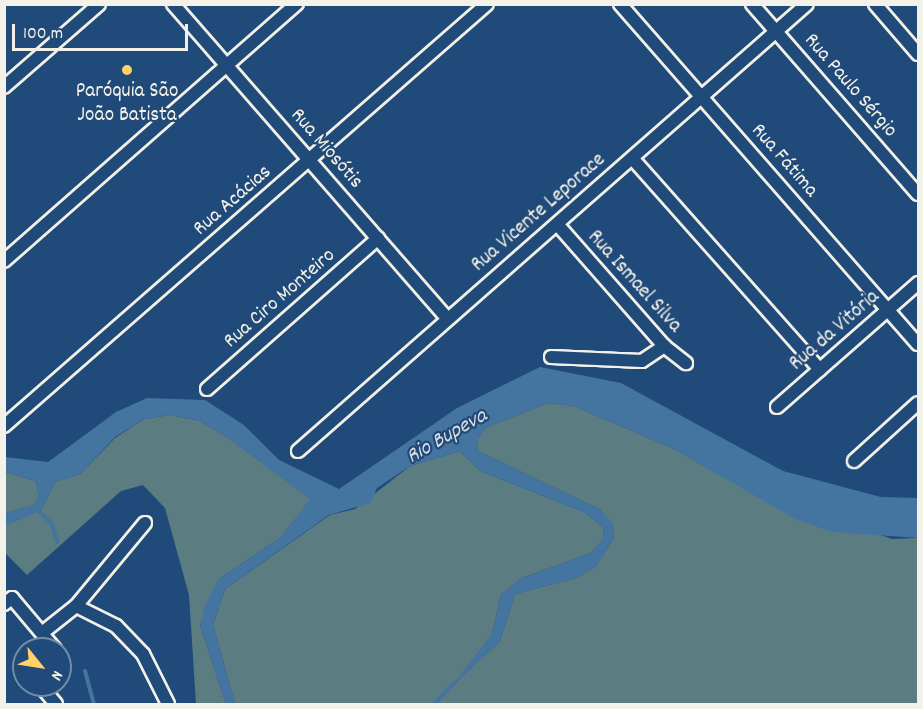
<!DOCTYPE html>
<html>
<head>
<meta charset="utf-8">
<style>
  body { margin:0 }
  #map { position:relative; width:923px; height:709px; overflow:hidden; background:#1f4a7a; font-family:Dekko,sans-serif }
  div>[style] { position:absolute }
  .green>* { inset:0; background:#5b7d82 }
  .water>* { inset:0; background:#4475a0 }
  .stream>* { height:4px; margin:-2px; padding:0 2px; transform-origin:2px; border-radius:2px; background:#4475a0 }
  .roads { filter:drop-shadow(2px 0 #f4f1e8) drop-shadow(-2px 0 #f4f1e8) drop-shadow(0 2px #f4f1e8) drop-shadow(0 -2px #f4f1e8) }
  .minor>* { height:12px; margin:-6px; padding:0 6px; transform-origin:6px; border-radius:6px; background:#1f4a7a }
  .dots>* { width:16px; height:16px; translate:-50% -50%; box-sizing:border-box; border:3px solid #1f4a7a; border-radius:50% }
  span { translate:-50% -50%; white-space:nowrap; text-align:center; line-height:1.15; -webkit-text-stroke:4.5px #1f4a7a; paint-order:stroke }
  .street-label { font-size:21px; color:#f4f1e8 }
  .poi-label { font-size:21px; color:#f4f1e8 }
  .water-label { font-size:22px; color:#dadedd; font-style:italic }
  .frame { position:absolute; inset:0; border:6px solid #f4f1e8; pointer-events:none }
  .north { position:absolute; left:12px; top:637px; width:60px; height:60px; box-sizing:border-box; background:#1f4a7a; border:2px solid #748da6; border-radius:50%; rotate:120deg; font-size:16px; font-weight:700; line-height:24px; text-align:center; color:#f4f1e8 }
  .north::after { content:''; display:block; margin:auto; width:21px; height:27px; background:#ffd166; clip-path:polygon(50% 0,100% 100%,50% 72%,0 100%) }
  .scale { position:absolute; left:12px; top:24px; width:176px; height:27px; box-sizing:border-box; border:3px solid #f4f1e8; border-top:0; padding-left:8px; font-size:18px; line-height:21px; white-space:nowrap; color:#f4f1e8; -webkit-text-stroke:4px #1f4a7a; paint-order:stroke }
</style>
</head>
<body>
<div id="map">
  <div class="green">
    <i style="clip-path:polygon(548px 403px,574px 406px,672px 448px,727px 479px,892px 539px,918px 538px,918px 704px,235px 704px,213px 625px,225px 589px,330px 515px,355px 509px,410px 466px,460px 451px,480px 471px,584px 512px,603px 527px,604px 538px,591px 553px,522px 578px,501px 595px,492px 634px,454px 684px,500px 641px,515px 594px,576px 578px,595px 567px,614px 538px,601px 510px,478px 451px,477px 439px,487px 427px)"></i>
    <i style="clip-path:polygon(170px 415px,200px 421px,227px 437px,311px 499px,281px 537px,218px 580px,200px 625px,226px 704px,196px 704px,189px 595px,165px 508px,143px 485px,121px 491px,27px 575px,5px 553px,4px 526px,41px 510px,55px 482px,80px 474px,115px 438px,144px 419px)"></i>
    <i style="clip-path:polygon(5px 472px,36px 481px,39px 498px,33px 506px,5px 513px)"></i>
  </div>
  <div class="water">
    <i style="clip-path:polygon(540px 367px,621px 383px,783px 471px,881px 497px,918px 498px,918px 538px,832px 532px,795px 519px,672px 448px,574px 406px,548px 403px,487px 427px,477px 439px,478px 451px,601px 510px,614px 525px,614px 538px,595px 567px,576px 578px,515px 594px,500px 641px,451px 687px,492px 634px,501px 595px,522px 578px,591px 553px,604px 538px,603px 527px,584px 512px,480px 471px,460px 451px,410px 466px,377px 488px,370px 503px,329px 515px,225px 589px,213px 625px,235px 704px,226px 704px,200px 625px,205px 605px,218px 580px,281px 537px,310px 499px,227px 437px,200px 421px,170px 415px,144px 419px,115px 437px,80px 474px,55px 482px,41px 510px,5px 526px,5px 513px,32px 506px,39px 498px,36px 481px,5px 472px,5px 457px,48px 462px,116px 412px,147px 398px,205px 400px,244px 425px,279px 460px,339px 489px,457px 408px)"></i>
  </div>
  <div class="stream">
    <i style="left:37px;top:509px;width:21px;rotate:45deg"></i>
    <i style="left:52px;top:524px;width:19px;rotate:74deg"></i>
    <i style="left:85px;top:671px;width:34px;rotate:75deg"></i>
    <i style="left:434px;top:704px;width:29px;rotate:-46deg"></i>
  </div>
  <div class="roads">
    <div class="minor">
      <i style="left:173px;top:4px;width:418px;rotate:48.9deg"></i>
      <i style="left:620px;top:4px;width:452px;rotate:48.8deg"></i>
      <i style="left:752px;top:4px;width:252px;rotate:48.9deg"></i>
      <i style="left:875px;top:4px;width:66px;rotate:49.3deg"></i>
      <i style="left:4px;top:87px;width:126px;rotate:-41.1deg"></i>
      <i style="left:632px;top:158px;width:283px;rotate:48.4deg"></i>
      <i style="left:557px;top:224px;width:162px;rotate:48.7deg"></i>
      <i style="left:664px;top:346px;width:28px;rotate:38deg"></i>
      <i style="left:4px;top:261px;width:390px;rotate:-41.3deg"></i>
      <i style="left:551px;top:357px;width:91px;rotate:2.5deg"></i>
      <i style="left:642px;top:361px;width:27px;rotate:-34deg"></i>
      <i style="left:207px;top:389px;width:228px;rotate:-41.4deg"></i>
      <i style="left:777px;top:407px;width:188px;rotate:-41.3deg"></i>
      <i style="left:4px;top:426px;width:641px;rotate:-41.14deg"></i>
      <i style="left:298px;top:451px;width:677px;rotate:-41.29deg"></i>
      <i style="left:854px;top:461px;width:86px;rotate:-42.2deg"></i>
      <i style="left:4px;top:604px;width:10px;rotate:-37deg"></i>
      <i style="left:12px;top:598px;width:67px;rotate:49.9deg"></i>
      <i style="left:76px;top:606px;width:108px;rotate:-50.3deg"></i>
      <i style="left:42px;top:633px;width:43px;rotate:-38.5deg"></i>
      <i style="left:76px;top:606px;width:45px;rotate:26.6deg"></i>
      <i style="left:116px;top:626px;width:39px;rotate:46deg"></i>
      <i style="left:143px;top:654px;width:56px;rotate:63.4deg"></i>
      <i style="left:40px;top:685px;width:25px;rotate:50deg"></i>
    </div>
  </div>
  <div class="dots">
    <i style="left:127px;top:70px;background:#ffd166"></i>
  </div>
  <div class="street-label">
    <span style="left:850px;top:86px;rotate:49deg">Rua Paulo Sérgio</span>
    <span style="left:326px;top:149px;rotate:49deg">Rua Miosótis</span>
    <span style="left:784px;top:161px;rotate:49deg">Rua Fátima</span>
    <span style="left:233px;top:201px;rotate:-41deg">Rua Acácias</span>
    <span style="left:539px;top:213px;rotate:-41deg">Rua Vicente Leporace</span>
    <span style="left:634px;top:282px;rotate:48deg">Rua Ismael Silva</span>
    <span style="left:280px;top:299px;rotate:-41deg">Rua Ciro Monteiro</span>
    <span style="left:835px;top:331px;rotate:-41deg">Rua da Vitória</span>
  </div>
  <div class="poi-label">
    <span style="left:127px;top:104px">Paróquia São<br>João Batista</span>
  </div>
  <div class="water-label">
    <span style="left:447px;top:437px;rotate:-30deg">Rio Bupeva</span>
  </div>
  <div class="frame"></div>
  <div class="north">N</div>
  <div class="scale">100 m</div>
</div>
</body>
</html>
